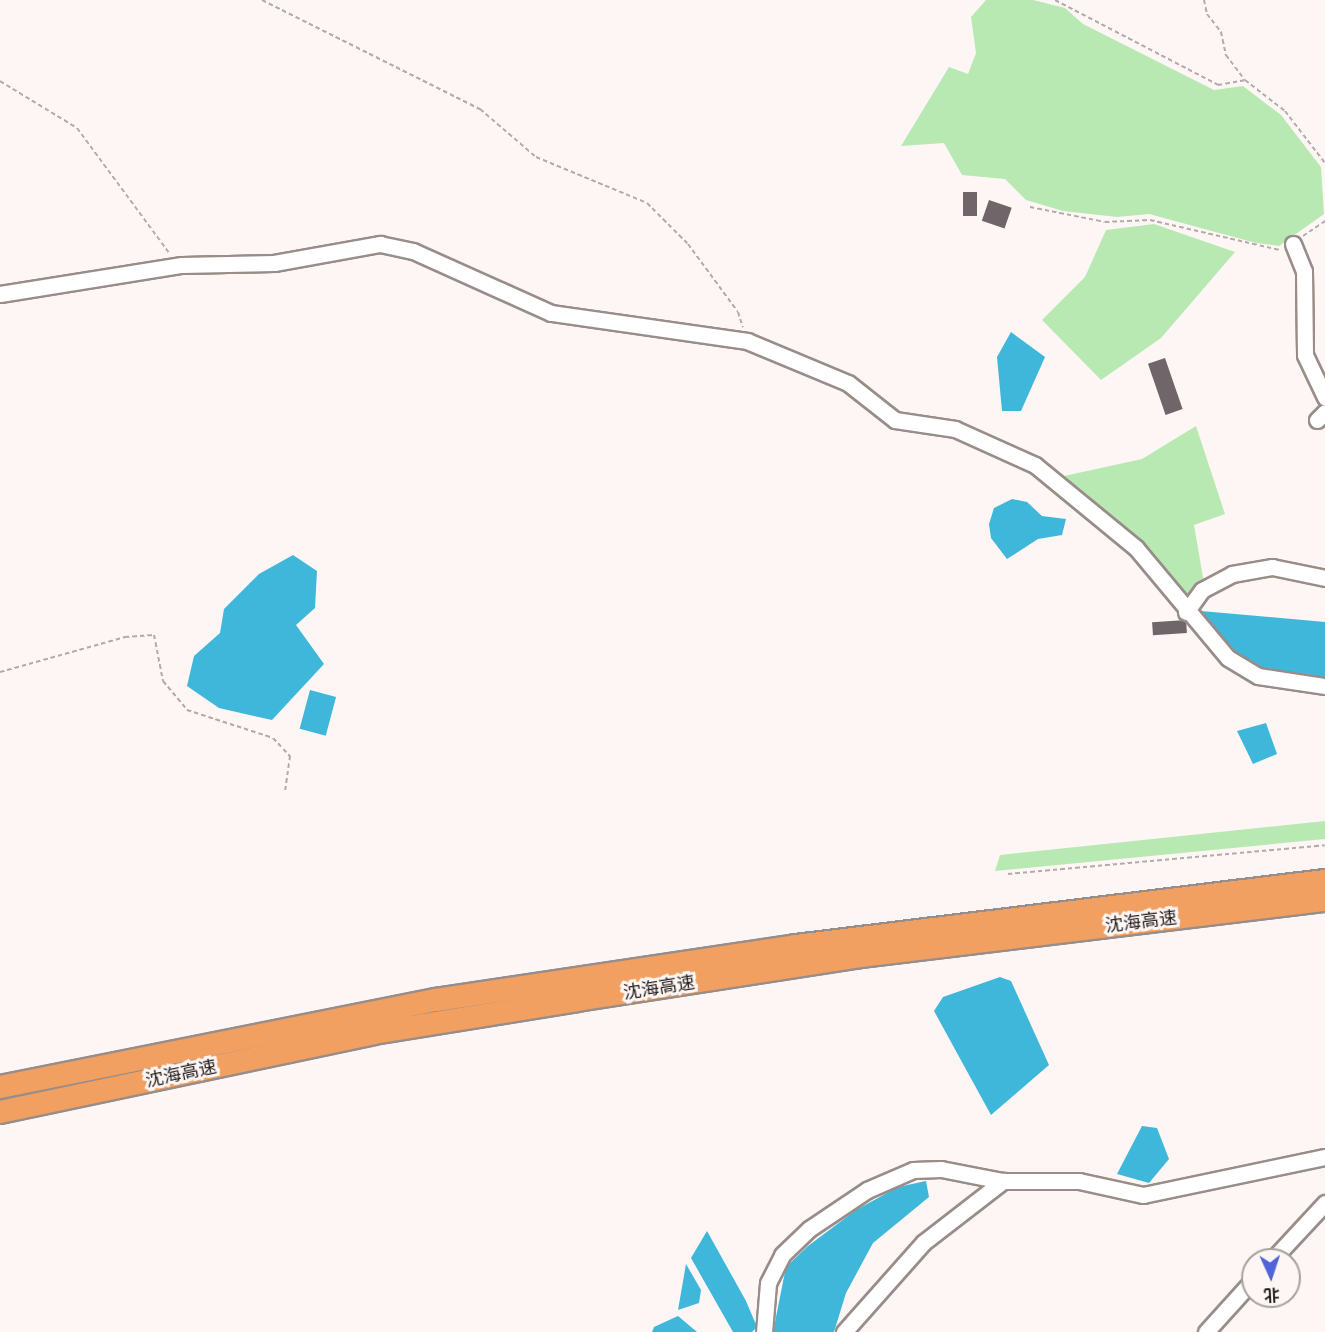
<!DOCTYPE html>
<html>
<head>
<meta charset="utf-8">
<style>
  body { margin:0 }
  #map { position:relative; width:1325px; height:1332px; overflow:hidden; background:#fef6f4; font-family:Arial,"Noto Sans SC",sans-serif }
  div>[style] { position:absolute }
  .green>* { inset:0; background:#b8e9b3 }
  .water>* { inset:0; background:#3fb7da; transform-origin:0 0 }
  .building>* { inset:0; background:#706669; transform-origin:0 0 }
  .path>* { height:2px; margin-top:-1px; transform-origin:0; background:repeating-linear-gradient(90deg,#b2aba9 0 4.5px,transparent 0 7.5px) }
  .roads { filter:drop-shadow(2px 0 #988d89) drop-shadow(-2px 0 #988d89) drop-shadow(0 2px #988d89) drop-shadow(0 -2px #988d89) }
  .minor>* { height:15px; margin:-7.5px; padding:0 7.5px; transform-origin:7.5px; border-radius:7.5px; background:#fff }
  .highway>* { height:22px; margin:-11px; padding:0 11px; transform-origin:11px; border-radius:11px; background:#f2a061 }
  span { translate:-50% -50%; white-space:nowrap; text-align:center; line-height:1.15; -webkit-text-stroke:6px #fef6f4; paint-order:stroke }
  .street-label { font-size:18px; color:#24201e }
  .north { position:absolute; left:1241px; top:1248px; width:60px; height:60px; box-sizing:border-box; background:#fef6f4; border:2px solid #a7a09e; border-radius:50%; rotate:177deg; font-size:16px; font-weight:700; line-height:24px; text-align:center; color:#24201e }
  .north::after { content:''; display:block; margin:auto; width:21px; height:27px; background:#5063d8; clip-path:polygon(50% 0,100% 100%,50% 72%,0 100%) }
</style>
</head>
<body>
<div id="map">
  <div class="green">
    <i style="clip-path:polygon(986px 0,1033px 0,1065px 8px,1083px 24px,1214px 90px,1243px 86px,1281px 115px,1321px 167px,1324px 214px,1279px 246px,1256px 243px,1149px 214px,1117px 217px,1063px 211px,1026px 200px,1005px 179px,962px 175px,944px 143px,901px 146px,949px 67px,968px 74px,976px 53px,971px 17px)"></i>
    <i style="clip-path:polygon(1154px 224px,1235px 252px,1161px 338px,1101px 380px,1042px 320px,1085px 277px,1106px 230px)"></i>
    <i style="clip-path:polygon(1196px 426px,1225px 514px,1194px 525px,1204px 583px,1185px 600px,1143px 547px,1064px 476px,1142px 459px)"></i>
    <i style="clip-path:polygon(1325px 821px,1325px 839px,995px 871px,1000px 855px)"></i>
  </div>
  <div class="water">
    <i style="clip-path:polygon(1011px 332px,1045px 357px,1021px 411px,1002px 411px,997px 357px)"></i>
    <i style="clip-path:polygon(1012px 499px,1027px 502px,1042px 516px,1066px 519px,1062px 535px,1038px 539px,1007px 559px,991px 538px,989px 524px,994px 508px)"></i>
    <i style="clip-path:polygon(293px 555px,317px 571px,315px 608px,296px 625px,324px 664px,272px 720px,219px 708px,187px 686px,194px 656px,220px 633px,224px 609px,259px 574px)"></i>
    <i style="clip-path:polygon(1201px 611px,1325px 622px,1325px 680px,1273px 675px,1238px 656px,1200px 620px)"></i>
    <i style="left:310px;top:690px;width:27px;height:40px;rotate:15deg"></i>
    <i style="clip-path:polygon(1266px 723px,1277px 754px,1253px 764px,1237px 731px)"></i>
    <i style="clip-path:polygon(1000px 977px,1011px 981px,1049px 1065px,991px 1115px,934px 1011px,943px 997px)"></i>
    <i style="clip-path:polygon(1142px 1126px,1157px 1128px,1169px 1159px,1149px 1183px,1117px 1174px)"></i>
    <i style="clip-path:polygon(926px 1181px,929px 1197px,873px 1243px,846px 1293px,834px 1332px,773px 1332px,786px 1267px,808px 1246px,856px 1210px,898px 1187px)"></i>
    <i style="clip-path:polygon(707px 1231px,746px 1301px,757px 1327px,752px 1332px,733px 1332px,691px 1258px)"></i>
    <i style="clip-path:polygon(686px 1264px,701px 1290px,699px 1303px,678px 1310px)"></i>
    <i style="clip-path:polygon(678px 1316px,697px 1332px,652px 1332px,654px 1327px)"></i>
  </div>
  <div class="building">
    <i style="left:963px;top:192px;width:14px;height:24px"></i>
    <i style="left:989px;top:200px;width:24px;height:22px;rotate:19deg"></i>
    <i style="left:1165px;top:358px;width:54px;height:18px;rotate:71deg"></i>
    <i style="left:1186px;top:620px;width:13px;height:34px;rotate:86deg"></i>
  </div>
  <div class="path">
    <i style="left:262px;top:0;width:244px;rotate:26.6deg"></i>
    <i style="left:480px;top:109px;width:74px;rotate:40.6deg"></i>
    <i style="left:536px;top:157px;width:120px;rotate:22.5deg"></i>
    <i style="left:647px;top:203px;width:58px;rotate:45deg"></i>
    <i style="left:688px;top:244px;width:84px;rotate:53.7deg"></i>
    <i style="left:738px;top:312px;width:16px;rotate:72deg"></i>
    <i style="left:1055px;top:0;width:184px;rotate:27.5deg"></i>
    <i style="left:1218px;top:85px;width:27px;rotate:-10deg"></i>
    <i style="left:1204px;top:0;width:14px;rotate:78deg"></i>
    <i style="left:1207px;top:14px;width:23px;rotate:52deg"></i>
    <i style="left:1221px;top:32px;width:24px;rotate:78deg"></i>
    <i style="left:1226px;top:55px;width:31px;rotate:53deg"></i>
    <i style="left:1245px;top:80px;width:51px;rotate:37.8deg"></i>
    <i style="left:1285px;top:111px;width:66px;rotate:52.4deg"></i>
    <i style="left:0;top:81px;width:90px;rotate:31.4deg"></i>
    <i style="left:77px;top:128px;width:155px;rotate:53.6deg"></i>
    <i style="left:1030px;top:207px;width:76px;rotate:11.3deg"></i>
    <i style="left:1105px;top:222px;width:45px;rotate:-2.5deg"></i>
    <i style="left:1150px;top:220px;width:133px;rotate:13deg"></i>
    <i style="left:1303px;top:236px;width:27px;rotate:-34deg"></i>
    <i style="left:0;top:672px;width:130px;rotate:-15.6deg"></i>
    <i style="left:125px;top:637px;width:29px;rotate:-4deg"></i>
    <i style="left:154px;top:635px;width:47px;rotate:78.9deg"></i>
    <i style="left:163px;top:681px;width:38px;rotate:50deg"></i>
    <i style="left:187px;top:710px;width:90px;rotate:18deg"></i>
    <i style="left:273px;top:738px;width:25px;rotate:47deg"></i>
    <i style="left:290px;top:756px;width:36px;rotate:98deg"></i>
    <i style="left:1008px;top:874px;width:318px;rotate:-5.2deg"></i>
  </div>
  <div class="roads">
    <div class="minor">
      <i style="left:1293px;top:244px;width:29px;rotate:68deg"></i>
      <i style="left:1304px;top:271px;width:84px;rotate:89.3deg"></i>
      <i style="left:1305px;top:355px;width:47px;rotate:64.5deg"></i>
      <i style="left:0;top:294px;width:184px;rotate:-9.1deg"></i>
      <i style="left:182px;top:265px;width:92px;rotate:-1.2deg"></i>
      <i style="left:274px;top:263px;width:108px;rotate:-10.2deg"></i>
      <i style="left:380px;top:244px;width:34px;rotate:12deg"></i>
      <i style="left:413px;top:251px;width:151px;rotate:24.2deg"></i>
      <i style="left:551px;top:313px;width:198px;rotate:8.1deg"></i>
      <i style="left:747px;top:341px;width:109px;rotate:22.6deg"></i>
      <i style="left:848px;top:383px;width:60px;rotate:38.2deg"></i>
      <i style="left:895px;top:420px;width:61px;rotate:8.5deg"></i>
      <i style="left:955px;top:429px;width:88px;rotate:24.2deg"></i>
      <i style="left:1035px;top:465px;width:131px;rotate:39.4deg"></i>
      <i style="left:1136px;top:548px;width:143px;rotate:50.1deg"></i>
      <i style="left:1228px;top:658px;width:35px;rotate:31deg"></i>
      <i style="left:1258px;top:676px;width:68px;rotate:8.5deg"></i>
      <i style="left:1317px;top:420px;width:11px;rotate:-45deg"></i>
      <i style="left:1186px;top:612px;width:27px;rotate:-54deg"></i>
      <i style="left:1202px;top:590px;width:34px;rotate:-28deg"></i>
      <i style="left:1232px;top:574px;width:41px;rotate:-9.9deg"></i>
      <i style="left:1272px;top:567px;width:54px;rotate:11.7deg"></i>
      <i style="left:1272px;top:1260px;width:78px;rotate:-47.1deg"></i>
      <i style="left:764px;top:1332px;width:49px;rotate:-85.3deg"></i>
      <i style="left:768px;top:1283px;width:31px;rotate:-63deg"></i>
      <i style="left:782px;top:1255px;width:37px;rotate:-44deg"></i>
      <i style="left:809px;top:1229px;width:70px;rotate:-33.9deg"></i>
      <i style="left:867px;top:1190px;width:50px;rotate:-23.5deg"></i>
      <i style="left:913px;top:1170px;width:28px;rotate:-2deg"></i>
      <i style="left:941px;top:1169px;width:63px;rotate:11deg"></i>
      <i style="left:1003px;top:1181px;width:76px"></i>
      <i style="left:1079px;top:1181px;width:66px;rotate:12.3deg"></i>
      <i style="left:1143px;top:1195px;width:186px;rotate:-11.8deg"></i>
      <i style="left:844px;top:1332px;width:120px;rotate:-48.4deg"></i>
      <i style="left:924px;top:1242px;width:100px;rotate:-37.7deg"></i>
      <i style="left:1206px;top:1332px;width:70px;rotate:-47.9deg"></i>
    </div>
    <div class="highway">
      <i style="left:0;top:1087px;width:445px;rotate:-11.3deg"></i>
      <i style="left:436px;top:1000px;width:364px;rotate:-8.5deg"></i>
      <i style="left:796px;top:946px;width:533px;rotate:-7.01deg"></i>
      <i style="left:0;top:1112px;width:382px;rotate:-11.9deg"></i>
      <i style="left:374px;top:1033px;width:206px;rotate:-9.2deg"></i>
      <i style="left:577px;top:1000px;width:287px;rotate:-8.8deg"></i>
      <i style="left:861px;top:956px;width:467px;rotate:-6.9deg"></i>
    </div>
  </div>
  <div class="street-label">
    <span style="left:1141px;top:922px;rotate:-7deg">沈海高速</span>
    <span style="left:659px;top:988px;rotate:-9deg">沈海高速</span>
    <span style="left:181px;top:1074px;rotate:-12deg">沈海高速</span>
  </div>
  <div class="north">北</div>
</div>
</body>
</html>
